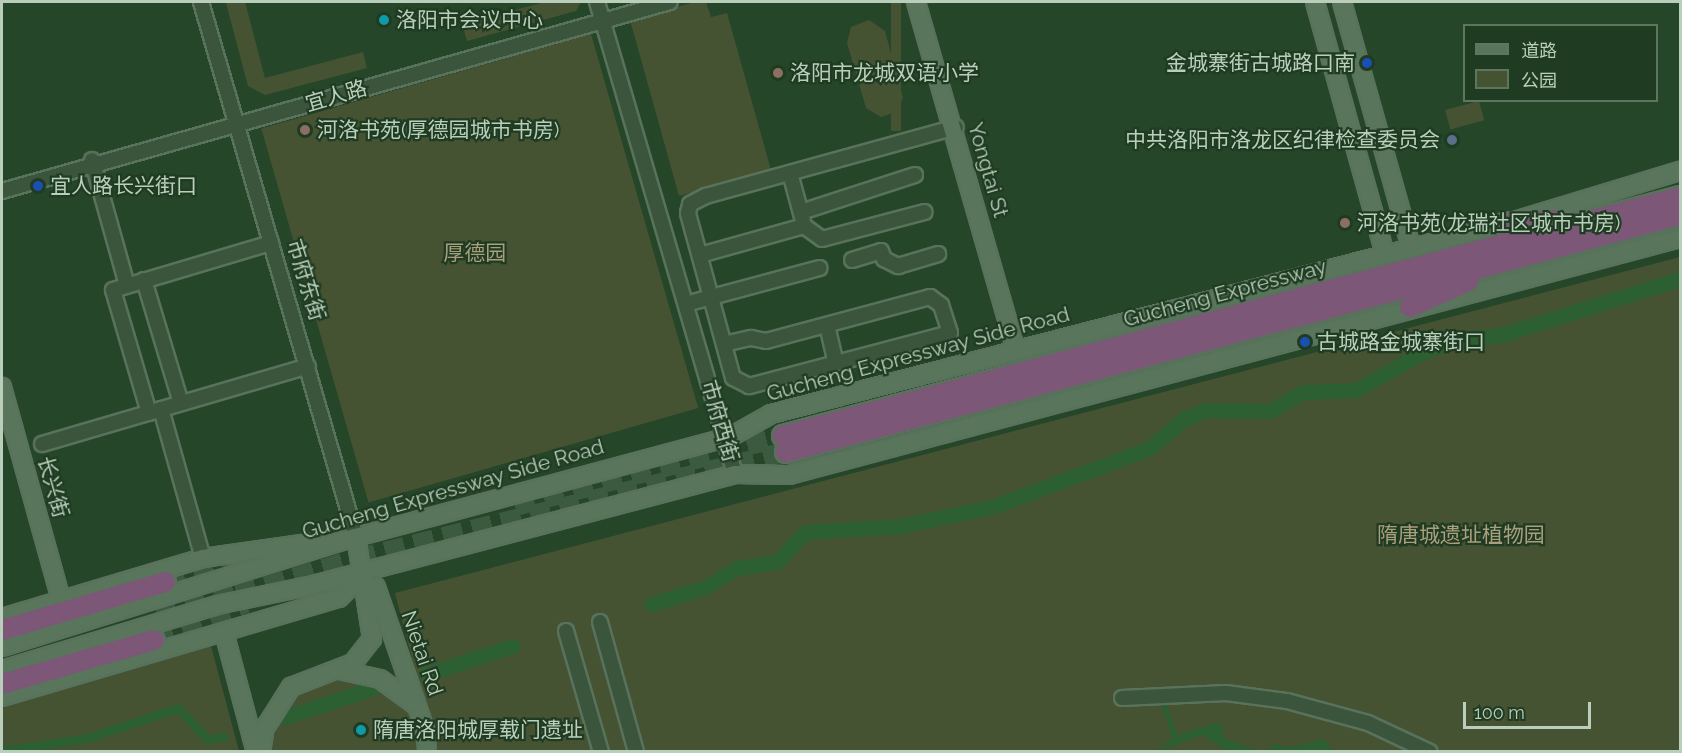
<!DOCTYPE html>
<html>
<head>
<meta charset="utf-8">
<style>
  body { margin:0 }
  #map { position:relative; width:1682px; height:753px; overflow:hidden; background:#264629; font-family:Raleway,"Noto Sans SC",sans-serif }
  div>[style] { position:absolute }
  .green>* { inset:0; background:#455333; transform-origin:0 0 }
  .water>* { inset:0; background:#2c5f31 }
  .canal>* { height:9px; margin:-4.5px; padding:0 4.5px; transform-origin:4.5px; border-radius:4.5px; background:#2c5f31 }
  .river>* { height:15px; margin:-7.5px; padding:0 7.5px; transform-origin:7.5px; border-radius:7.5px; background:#2c5f31 }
  .highway-tunnel>* { height:20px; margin-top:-10px; transform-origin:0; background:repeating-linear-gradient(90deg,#3c5a3f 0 20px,transparent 0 30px) }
  .roads { filter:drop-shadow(2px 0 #59725c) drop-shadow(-2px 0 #59725c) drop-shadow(0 2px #59725c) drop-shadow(0 -2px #59725c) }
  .minor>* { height:14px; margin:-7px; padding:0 7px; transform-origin:7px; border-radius:7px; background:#3b553d }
  .major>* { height:16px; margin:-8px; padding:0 8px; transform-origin:8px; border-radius:8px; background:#59755b }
  .highway>* { height:20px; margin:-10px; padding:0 10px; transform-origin:10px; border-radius:10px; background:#7c5777 }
  .dots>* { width:16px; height:16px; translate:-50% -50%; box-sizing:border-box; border:3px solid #1f3b22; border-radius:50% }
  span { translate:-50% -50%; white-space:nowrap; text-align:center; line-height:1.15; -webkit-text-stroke:4.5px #1f3b22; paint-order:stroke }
  .poi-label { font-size:21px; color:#b9cebb }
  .left { translate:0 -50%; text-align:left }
  .right { translate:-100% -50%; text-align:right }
  .street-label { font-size:21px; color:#b9cebb }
  .park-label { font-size:21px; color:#aa9e7c }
  .frame { position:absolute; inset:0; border:3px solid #b9cebb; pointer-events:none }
  .legend { position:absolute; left:1463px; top:24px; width:195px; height:78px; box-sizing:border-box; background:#1f3b22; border:2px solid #5d765f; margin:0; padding:8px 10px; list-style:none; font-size:18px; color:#b9cebb }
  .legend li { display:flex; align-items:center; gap:12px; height:30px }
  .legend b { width:30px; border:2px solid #5d765f }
  .scale { position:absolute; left:1463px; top:702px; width:128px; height:27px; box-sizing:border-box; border:3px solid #b9cebb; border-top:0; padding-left:8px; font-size:18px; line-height:21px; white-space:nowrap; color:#b9cebb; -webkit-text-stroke:4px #1f3b22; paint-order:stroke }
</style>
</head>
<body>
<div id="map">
  <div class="green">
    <i style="clip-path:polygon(245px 2px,265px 78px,363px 52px,367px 68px,265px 95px,248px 86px,226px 3px)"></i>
    <i style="clip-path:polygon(545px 2px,581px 2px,576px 11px,467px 41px,462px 24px)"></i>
    <i style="clip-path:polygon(695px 2px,706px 2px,711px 17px,727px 13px,771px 170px,679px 196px,630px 20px)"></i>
    <i style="left:891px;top:2px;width:10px;height:129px"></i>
    <i style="clip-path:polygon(869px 20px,885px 31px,903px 98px,896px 112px,881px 117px,866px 108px,847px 43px,851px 27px)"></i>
    <i style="left:591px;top:34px;width:389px;height:343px;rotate:74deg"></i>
    <i style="left:1479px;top:101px;width:20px;height:35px;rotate:75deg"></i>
    <i style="clip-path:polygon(1680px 257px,1680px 751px,436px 751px,395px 593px)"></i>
    <i style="clip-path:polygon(211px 646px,239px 751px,2px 751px,2px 708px)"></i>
    <i style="clip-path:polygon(357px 675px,400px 698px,416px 723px,422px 752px,267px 752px,291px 696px,317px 679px)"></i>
  </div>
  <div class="water">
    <i style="clip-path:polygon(1164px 696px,1177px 735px,1220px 722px,1225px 739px,1260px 751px,1228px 751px,1203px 735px,1155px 752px,1172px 738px,1159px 697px)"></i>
    <i style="clip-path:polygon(1324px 739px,1333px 751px,1267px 751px,1276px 744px,1289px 748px)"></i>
  </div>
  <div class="canal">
    <i style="left:2px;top:751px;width:86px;rotate:-8.7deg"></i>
    <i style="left:87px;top:738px;width:96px;rotate:-18.2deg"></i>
    <i style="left:178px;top:708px;width:42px;rotate:46.9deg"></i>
    <i style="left:207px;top:739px;width:17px;rotate:-7deg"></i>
  </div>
  <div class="river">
    <i style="left:652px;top:604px;width:57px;rotate:-17.5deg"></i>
    <i style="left:706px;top:587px;width:36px;rotate:-32deg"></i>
    <i style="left:736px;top:568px;width:41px;rotate:-8.3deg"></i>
    <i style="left:777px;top:562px;width:41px;rotate:-47deg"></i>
    <i style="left:805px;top:532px;width:96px;rotate:-3.6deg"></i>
    <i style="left:901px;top:526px;width:96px;rotate:-12deg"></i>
    <i style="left:995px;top:506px;width:165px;rotate:-20.5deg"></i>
    <i style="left:1150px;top:448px;width:45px;rotate:-40.5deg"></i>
    <i style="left:1184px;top:419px;width:24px;rotate:-22deg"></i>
    <i style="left:1206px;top:410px;width:64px;rotate:0.9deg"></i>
    <i style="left:1270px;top:411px;width:38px;rotate:-30deg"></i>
    <i style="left:1303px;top:392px;width:53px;rotate:-2.2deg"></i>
    <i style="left:1356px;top:390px;width:77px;rotate:-29.6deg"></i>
    <i style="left:1423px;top:352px;width:37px;rotate:-20deg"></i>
    <i style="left:1458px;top:339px;width:43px;rotate:-5.3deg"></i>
    <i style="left:1501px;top:335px;width:188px;rotate:-17.4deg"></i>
    <i style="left:426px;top:674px;width:91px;rotate:-17.8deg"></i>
    <i style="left:286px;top:717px;width:92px;rotate:-18.4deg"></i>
  </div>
  <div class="highway-tunnel">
    <i style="left:515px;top:506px;width:277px;rotate:-14.6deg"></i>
    <i style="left:165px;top:582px;width:68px;rotate:-10.2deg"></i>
    <i style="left:237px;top:595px;width:124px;rotate:-16.8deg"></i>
    <i style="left:356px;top:559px;width:443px;rotate:-14deg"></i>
    <i style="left:155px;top:608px;width:99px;rotate:-17deg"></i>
    <i style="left:154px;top:640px;width:99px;rotate:-21.9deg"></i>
  </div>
  <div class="roads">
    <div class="minor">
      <i style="left:201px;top:2px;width:557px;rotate:73.84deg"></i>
      <i style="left:597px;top:2px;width:492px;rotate:73.7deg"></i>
      <i style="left:92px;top:160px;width:130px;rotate:74.4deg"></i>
      <i style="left:790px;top:173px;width:50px;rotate:74.8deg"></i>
      <i style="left:2px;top:191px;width:694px;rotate:-15.8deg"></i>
      <i style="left:801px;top:212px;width:120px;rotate:-18deg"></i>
      <i style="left:700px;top:255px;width:108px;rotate:-15.6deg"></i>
      <i style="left:804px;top:226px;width:22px;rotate:36deg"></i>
      <i style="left:822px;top:239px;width:106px;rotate:-14.7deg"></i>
      <i style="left:852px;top:260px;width:30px;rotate:-17deg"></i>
      <i style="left:881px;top:251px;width:9px;rotate:69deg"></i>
      <i style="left:884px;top:259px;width:16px;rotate:27deg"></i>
      <i style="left:898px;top:266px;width:42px;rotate:-16.7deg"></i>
      <i style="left:144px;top:280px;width:128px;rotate:73.3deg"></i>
      <i style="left:693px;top:302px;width:131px;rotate:-15deg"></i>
      <i style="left:827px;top:325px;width:39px;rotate:77deg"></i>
      <i style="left:724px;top:344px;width:28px;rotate:-13deg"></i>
      <i style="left:751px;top:338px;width:15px;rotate:11deg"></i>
      <i style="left:766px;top:341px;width:170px;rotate:-15deg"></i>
      <i style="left:930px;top:297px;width:14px;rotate:36deg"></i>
      <i style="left:941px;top:305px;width:29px;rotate:72deg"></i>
      <i style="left:950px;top:333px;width:208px;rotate:165.2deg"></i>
      <i style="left:749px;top:386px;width:18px;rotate:-153deg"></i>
      <i style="left:733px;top:378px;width:171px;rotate:-105.3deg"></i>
      <i style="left:688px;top:213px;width:9px;rotate:-77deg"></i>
      <i style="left:690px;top:204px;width:18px;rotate:-27deg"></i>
      <i style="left:706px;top:196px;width:259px;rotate:-15.4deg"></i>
      <i style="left:161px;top:409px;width:155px;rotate:74.3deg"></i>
      <i style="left:149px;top:413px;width:128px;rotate:-106.3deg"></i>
      <i style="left:113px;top:290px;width:165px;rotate:-16.6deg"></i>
      <i style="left:42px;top:444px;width:277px;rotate:-16.3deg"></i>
      <i style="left:600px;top:622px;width:135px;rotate:74.5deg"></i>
      <i style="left:566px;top:631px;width:126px;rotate:73.9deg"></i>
      <i style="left:1122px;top:698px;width:104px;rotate:-2.8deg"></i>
      <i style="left:1226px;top:693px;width:62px;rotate:7.5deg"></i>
      <i style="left:1287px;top:701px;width:84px;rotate:15.2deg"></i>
      <i style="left:1368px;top:723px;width:68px;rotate:25.1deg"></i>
    </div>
    <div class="major">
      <i style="left:916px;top:2px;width:362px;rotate:74deg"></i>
      <i style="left:1315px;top:2px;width:262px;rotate:74.5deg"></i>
      <i style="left:1342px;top:2px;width:255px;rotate:74.3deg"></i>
      <i style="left:2px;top:387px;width:221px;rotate:74.5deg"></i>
      <i style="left:376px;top:587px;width:153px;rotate:71deg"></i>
      <i style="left:426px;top:732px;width:20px;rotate:87deg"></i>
      <i style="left:2px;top:618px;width:210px;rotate:-16.6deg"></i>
      <i style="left:203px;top:558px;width:114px;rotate:-8.1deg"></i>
      <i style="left:224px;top:632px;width:124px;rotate:75.1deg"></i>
      <i style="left:2px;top:647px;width:371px;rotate:-17.3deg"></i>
      <i style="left:356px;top:537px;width:389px;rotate:-15deg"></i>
      <i style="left:732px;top:436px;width:45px;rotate:-29.4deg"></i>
      <i style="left:771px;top:414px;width:757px;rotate:-14.53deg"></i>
      <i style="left:1504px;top:224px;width:184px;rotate:-16.8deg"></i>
      <i style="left:2px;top:670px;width:225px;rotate:-16.8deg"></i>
      <i style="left:217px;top:605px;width:94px;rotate:-11.7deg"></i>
      <i style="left:309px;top:586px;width:440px;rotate:-14.7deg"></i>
      <i style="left:735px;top:474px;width:54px;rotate:1.1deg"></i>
      <i style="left:789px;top:475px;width:922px;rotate:-14.9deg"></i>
      <i style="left:339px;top:670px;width:42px;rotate:12.4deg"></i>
      <i style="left:380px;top:679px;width:42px;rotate:36.3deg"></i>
      <i style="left:2px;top:697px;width:351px;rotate:-16.4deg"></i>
      <i style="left:339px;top:598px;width:35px;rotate:-45deg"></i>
      <i style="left:261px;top:752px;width:24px;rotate:-81deg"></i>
      <i style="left:265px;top:728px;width:49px;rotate:-57.6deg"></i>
      <i style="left:291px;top:687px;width:66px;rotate:-21.2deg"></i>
      <i style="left:353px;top:663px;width:31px;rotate:-52deg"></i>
      <i style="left:372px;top:639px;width:103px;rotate:-98.9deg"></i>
    </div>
    <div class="highway">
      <i style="left:1504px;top:224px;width:51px;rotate:-4.5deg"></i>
      <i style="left:1410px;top:307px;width:64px;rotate:-24.1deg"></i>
      <i style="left:783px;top:436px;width:928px;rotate:-14.92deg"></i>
      <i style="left:786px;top:452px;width:925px;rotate:-14.85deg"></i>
      <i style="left:2px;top:630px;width:170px;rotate:-16.4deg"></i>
      <i style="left:2px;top:684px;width:158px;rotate:-16.1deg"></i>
    </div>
  </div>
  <div class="dots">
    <i style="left:384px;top:20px;background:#0f9aa8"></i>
    <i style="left:1367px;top:63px;background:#1a4fb4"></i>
    <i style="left:778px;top:73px;background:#8d6e63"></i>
    <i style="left:305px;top:130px;background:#8d6e63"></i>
    <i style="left:1452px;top:140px;background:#5c6f8a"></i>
    <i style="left:38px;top:186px;background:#1a4fb4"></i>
    <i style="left:1345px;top:223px;background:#8d6e63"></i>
    <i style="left:1305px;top:342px;background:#1a4fb4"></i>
    <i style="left:361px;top:730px;background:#0f9aa8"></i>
  </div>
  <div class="poi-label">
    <span class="left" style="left:396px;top:20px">洛阳市会议中心</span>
    <span class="right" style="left:1355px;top:63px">金城寨街古城路口南</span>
    <span class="left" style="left:790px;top:73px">洛阳市龙城双语小学</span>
    <span class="left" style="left:317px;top:130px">河洛书苑(厚德园城市书房)</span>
    <span class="right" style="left:1440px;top:140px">中共洛阳市洛龙区纪律检查委员会</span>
    <span class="left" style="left:50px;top:186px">宜人路长兴街口</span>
    <span class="left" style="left:1357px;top:223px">河洛书苑(龙瑞社区城市书房)</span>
    <span class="left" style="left:1317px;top:342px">古城路金城寨街口</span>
    <span class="left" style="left:373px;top:730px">隋唐洛阳城厚载门遗址</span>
  </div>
  <div class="street-label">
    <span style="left:336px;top:96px;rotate:-16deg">宜人路</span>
    <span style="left:988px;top:170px;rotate:74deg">Yongtai St</span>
    <span style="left:306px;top:280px;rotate:73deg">市府东街</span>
    <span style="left:1225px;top:293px;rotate:-15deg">Gucheng Expressway</span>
    <span style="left:918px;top:354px;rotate:-15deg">Gucheng Expressway Side Road</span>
    <span style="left:720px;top:421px;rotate:74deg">市府西街</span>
    <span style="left:53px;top:487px;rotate:74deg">长兴街</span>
    <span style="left:453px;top:489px;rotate:-16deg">Gucheng Expressway Side Road</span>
    <span style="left:422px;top:653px;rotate:71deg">Nietai Rd</span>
  </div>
  <div class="park-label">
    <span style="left:475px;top:253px">厚德园</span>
    <span style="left:1461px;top:535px">隋唐城遗址植物园</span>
  </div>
  <div class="frame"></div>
  <ul class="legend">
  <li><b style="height:8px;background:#59755b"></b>道路</li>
  <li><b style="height:16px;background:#455333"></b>公园</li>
  </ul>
  <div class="scale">100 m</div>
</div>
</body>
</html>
